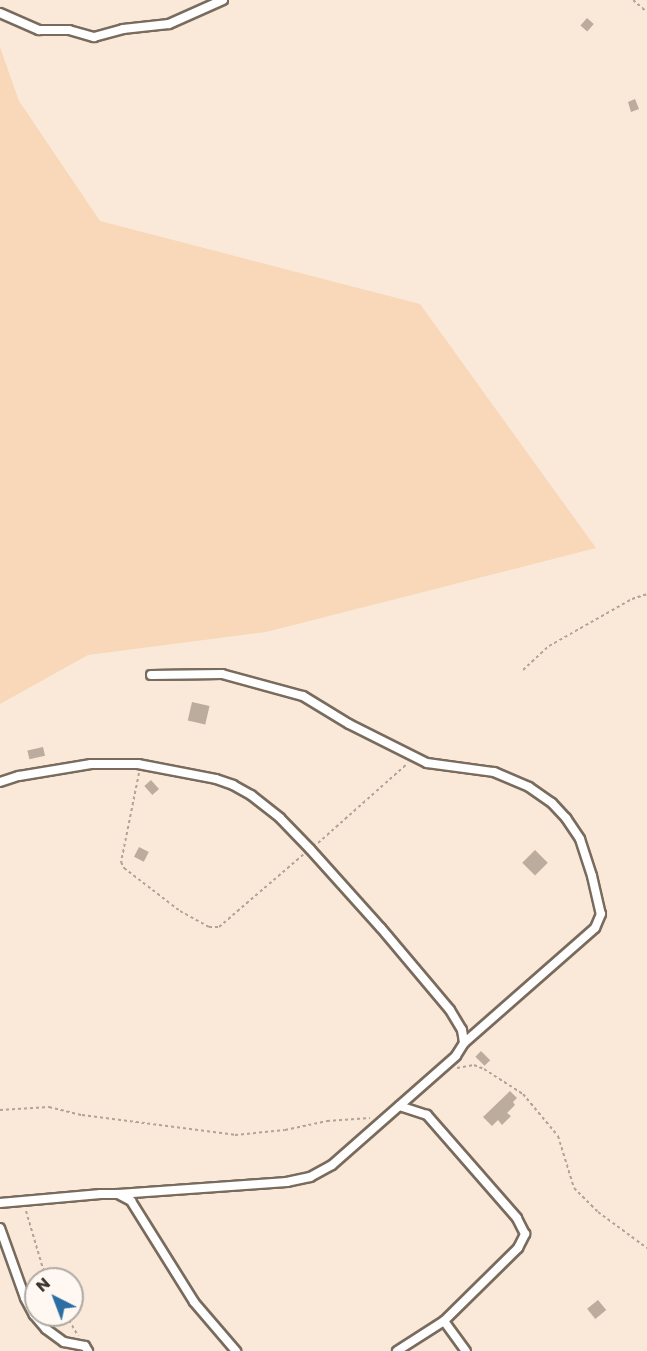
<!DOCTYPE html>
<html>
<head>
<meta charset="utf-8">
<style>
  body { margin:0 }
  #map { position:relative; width:647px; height:1351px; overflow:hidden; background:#fae9d9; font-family:Poppins,sans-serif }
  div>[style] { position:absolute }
  .green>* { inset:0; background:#f8d8b8 }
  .building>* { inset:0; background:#bcac9d; transform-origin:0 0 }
  .path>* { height:2px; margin-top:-1px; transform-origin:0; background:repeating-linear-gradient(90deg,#b0a397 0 3px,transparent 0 6px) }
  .roads { filter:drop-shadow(2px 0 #796b5d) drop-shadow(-2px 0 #796b5d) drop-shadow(0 2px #796b5d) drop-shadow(0 -2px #796b5d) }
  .street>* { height:8px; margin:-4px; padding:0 4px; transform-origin:4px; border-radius:4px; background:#fff }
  span { translate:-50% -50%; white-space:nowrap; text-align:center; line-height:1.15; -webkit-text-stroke:5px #fff8f2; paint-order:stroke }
  .north { position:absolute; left:24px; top:1267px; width:60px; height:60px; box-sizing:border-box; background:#fff8f2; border:2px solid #b0aaa4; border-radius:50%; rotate:318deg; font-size:16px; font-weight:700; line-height:24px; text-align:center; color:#3a342e }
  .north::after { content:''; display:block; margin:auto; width:21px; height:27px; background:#2c6ea4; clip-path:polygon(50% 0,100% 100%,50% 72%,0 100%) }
</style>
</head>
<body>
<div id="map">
  <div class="green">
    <i style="clip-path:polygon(0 47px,19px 101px,100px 221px,420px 304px,596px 548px,266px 632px,88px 655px,0 704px)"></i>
  </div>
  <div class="building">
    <i style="left:587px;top:18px;width:9px;height:10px;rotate:41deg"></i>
    <i style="clip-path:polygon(635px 99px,639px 109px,631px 112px,628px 102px)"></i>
    <i style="left:192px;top:702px;width:18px;height:19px;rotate:13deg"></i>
    <i style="left:43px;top:747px;width:9px;height:16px;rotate:77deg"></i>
    <i style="left:151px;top:780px;width:12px;height:9px;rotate:48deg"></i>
    <i style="left:139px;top:847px;width:11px;height:11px;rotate:27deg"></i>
    <i style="left:535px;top:850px;width:18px;height:18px;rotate:45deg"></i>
    <i style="left:481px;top:1051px;width:13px;height:8px;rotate:45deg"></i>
    <i style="clip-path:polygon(510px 1091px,517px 1098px,513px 1102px,515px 1105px,507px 1113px,511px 1116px,502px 1125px,498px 1120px,492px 1126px,483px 1117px)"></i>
    <i style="left:598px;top:1300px;width:13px;height:14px;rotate:51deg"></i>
  </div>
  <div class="path">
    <i style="left:633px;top:0;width:18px;rotate:41deg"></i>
    <i style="left:523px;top:670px;width:35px;rotate:-43deg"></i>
    <i style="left:549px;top:646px;width:95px;rotate:-29.5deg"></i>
    <i style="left:632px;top:599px;width:16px;rotate:-18deg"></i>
    <i style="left:139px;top:773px;width:91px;rotate:101.4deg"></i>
    <i style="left:121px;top:862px;width:7px;rotate:63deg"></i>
    <i style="left:124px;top:868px;width:71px;rotate:37.5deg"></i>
    <i style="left:180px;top:911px;width:33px;rotate:29deg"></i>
    <i style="left:209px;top:927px;width:10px"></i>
    <i style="left:219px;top:927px;width:112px;rotate:-40.7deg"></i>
    <i style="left:318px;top:843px;width:120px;rotate:-41.6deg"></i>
    <i style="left:457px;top:1068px;width:17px;rotate:-10deg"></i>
    <i style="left:474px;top:1065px;width:11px;rotate:22deg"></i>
    <i style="left:484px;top:1069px;width:46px;rotate:32.7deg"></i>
    <i style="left:523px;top:1094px;width:55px;rotate:50.2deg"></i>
    <i style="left:558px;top:1136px;width:54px;rotate:72.9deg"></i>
    <i style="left:574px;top:1188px;width:34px;rotate:45deg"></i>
    <i style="left:598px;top:1212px;width:61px;rotate:36.3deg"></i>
    <i style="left:0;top:1110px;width:49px;rotate:-3.5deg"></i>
    <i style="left:49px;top:1107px;width:34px;rotate:14deg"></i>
    <i style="left:82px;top:1115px;width:154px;rotate:7.4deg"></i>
    <i style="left:235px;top:1135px;width:50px;rotate:-5.7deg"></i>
    <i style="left:285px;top:1130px;width:43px;rotate:-12.1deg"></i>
    <i style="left:327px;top:1121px;width:43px;rotate:-4deg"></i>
    <i style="left:26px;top:1211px;width:71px;rotate:73.6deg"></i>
    <i style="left:66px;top:1315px;width:24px;rotate:60deg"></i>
  </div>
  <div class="roads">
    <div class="street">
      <i style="left:0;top:13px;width:43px;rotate:23.6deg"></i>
      <i style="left:39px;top:30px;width:30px"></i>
      <i style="left:69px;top:30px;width:26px;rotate:16deg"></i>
      <i style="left:94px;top:37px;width:30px;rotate:-15deg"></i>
      <i style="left:123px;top:29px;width:46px;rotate:-6.2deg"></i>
      <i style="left:169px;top:24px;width:59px;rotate:-24deg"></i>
      <i style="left:151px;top:675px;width:71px;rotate:-0.8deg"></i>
      <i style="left:222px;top:674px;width:84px;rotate:15.2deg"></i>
      <i style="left:303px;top:696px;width:54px;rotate:31.3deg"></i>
      <i style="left:349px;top:724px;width:87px;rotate:26.6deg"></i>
      <i style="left:427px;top:763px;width:68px;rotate:7.7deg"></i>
      <i style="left:494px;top:772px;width:38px;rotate:23deg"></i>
      <i style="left:529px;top:787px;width:28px;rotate:35deg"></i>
      <i style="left:552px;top:803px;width:21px;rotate:47deg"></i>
      <i style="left:566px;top:818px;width:25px;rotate:56deg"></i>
      <i style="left:580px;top:839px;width:39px;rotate:72deg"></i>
      <i style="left:592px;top:876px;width:39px;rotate:77deg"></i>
      <i style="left:601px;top:914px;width:15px;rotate:113deg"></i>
      <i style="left:595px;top:928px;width:174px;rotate:138.7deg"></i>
      <i style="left:0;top:782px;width:20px;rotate:-18deg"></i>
      <i style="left:19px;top:776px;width:73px;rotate:-9.5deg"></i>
      <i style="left:91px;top:764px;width:47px"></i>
      <i style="left:138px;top:764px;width:79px;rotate:10.9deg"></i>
      <i style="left:216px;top:779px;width:18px;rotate:19deg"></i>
      <i style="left:233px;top:785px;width:21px;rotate:29deg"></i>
      <i style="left:251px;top:795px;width:37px;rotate:38deg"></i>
      <i style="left:280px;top:818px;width:43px;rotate:45.9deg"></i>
      <i style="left:310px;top:849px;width:106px;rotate:48.1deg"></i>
      <i style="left:381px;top:928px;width:107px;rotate:49.9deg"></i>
      <i style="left:450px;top:1010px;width:23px;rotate:59deg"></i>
      <i style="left:462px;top:1030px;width:13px;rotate:81deg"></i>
      <i style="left:464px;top:1043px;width:15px;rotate:122deg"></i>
      <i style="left:456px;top:1056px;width:165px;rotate:138.7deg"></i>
      <i style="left:332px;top:1165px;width:25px;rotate:151deg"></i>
      <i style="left:310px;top:1177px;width:24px;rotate:168deg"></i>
      <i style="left:287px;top:1182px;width:169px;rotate:175.9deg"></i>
      <i style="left:0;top:1203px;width:101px;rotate:-5.1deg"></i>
      <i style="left:101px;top:1194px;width:17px"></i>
      <i style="left:118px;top:1194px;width:15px;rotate:28deg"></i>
      <i style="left:131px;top:1201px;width:119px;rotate:58deg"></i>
      <i style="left:194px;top:1302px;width:65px;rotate:49.4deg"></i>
      <i style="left:0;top:1228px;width:74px;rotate:70.3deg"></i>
      <i style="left:25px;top:1298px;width:19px;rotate:62deg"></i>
      <i style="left:34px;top:1315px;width:18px;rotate:49deg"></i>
      <i style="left:46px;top:1329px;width:22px;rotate:36deg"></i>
      <i style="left:64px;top:1342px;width:21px;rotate:11deg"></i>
      <i style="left:85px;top:1346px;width:6px;rotate:59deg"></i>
      <i style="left:444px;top:1321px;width:37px;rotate:54deg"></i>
      <i style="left:397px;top:1351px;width:56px;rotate:-32.6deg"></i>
      <i style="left:444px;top:1321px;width:104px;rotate:-44.6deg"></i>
      <i style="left:518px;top:1248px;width:16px;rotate:-63deg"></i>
      <i style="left:525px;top:1234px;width:18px;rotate:-117deg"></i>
      <i style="left:517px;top:1218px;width:137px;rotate:-131.1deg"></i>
      <i style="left:427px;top:1115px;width:29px;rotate:-162deg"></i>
    </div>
  </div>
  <div class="north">N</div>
</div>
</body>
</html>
